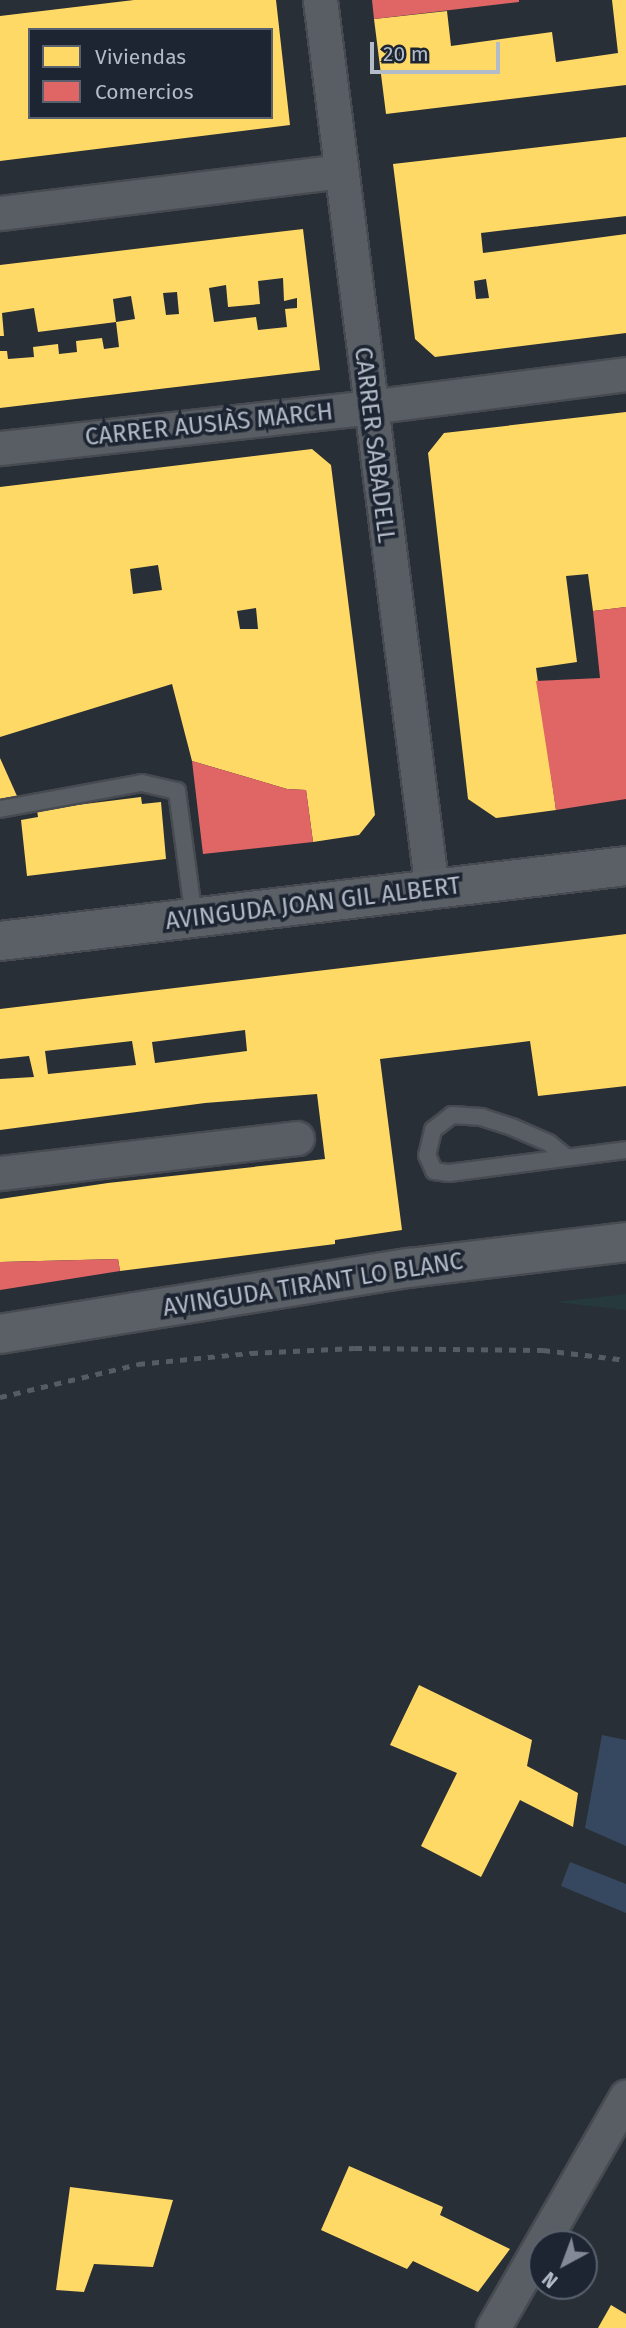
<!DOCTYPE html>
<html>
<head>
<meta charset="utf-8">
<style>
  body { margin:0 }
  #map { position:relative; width:626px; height:2328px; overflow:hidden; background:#292f36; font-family:"Fira Sans",sans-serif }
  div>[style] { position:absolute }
  .green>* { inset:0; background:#26393c }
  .water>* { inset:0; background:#36485f }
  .homes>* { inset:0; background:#ffd966 }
  .shops>* { inset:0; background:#e06666 }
  .roads { filter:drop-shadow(2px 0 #474b51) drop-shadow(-2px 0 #474b51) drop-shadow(0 2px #474b51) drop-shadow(0 -2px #474b51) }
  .lane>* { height:16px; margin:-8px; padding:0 8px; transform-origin:8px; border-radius:8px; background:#595d64 }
  .street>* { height:33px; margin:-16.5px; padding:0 16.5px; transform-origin:16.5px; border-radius:16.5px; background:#595d64 }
  .primary>* { height:38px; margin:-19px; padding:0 19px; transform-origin:19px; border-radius:19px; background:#5b5f66 }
  .rail>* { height:5px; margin-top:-2.5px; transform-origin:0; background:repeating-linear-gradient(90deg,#575c62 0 7px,transparent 0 14px) }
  span { translate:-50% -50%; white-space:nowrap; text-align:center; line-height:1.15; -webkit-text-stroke:7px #1c2531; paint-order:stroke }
  .street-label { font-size:24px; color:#b3bbc8 }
  .legend { position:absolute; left:28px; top:28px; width:245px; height:91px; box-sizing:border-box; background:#1c2531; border:2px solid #58616d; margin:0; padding:9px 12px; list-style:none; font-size:21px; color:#b3bbc8 }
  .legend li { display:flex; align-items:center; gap:14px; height:35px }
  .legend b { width:35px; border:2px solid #58616d }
  .north { position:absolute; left:528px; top:2230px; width:70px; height:70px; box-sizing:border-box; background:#1c2531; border:2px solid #58616d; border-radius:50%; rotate:221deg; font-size:19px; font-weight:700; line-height:28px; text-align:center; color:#b3bbc8 }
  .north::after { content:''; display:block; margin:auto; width:24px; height:32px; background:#838a95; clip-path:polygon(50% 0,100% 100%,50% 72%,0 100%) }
  .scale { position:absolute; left:370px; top:42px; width:130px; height:32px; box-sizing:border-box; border:4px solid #b3bbc8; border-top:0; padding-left:9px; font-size:21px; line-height:24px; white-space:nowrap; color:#b3bbc8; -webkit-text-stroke:5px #1c2531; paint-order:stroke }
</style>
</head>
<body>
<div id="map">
  <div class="green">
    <i style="clip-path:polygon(626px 1294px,626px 1310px,555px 1302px)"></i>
  </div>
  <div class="water">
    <i style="clip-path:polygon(602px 1735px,626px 1740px,626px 1846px,585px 1828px)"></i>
    <i style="clip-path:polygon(570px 1862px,626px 1884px,626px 1913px,561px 1886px)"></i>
  </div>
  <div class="homes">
    <i style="clip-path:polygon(evenodd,134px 0,276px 0,290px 125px,0 161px,0 16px,134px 0,30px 30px,271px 30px,271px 117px,30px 117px,30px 30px)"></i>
    <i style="clip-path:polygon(612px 0,626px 0,626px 85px,386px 114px,374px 19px,447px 11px,451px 46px,552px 32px,556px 62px,618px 53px)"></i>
    <i style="clip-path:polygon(evenodd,626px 137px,626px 216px,481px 233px,483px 253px,626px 234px,626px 333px,435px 357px,415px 339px,393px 164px,626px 137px,486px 279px,489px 298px,476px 299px,474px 281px,486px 279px)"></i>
    <i style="clip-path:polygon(evenodd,303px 229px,320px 370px,0 408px,0 351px,7px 351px,8px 359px,34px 357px,33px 347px,58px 344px,59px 354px,77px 352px,76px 341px,102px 338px,104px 349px,119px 347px,116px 322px,38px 332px,34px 308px,2px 313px,4px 336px,0 336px,0 265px,303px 229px,283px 278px,284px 301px,297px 298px,297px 308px,285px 309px,287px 327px,258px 330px,256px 317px,214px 322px,209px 288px,226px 285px,228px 307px,260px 304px,258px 281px,283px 278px,303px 229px,177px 292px,179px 314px,166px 315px,163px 293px,177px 292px,303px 229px,131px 296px,135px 319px,116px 322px,113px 299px,131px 296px)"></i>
    <i style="clip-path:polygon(626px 412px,626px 607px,593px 611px,588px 574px,566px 576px,577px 662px,536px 668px,556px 810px,496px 818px,468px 799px,428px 453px,444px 433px)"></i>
    <i style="clip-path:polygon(evenodd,312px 449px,331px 465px,375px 815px,359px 835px,313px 842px,306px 790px,287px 789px,192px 761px,172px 684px,0 737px,0 487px,312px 449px,158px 565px,162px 590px,133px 594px,130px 569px,158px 565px,312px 449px,256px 608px,258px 629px,240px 629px,237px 611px,256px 608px)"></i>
    <i style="clip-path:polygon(0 758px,17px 796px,0 799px)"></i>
    <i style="clip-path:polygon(141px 797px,142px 804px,161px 802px,166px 859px,27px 876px,21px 820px,38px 817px,37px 810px)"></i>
    <i style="clip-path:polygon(evenodd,626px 934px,626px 1086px,538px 1096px,530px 1041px,380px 1059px,402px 1230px,335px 1240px,335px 1244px,120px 1271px,118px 1259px,0 1262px,0 1199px,108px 1183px,325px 1159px,317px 1094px,205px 1103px,0 1130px,0 1079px,34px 1077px,29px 1056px,0 1059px,0 1009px,626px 934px,245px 1030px,247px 1051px,155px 1063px,152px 1042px,245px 1030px,626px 934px,132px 1041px,136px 1065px,48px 1074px,45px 1051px,132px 1041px)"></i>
    <i style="clip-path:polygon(419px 1685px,532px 1740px,527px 1766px,578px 1793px,573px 1827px,520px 1800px,481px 1877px,421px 1846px,457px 1773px,390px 1745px)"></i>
    <i style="clip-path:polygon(349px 2166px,443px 2207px,440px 2215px,510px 2249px,478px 2292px,413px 2261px,407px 2269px,321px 2230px)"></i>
    <i style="clip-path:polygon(70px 2187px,173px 2200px,153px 2267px,94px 2264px,84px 2292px,56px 2290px)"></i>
    <i style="clip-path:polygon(611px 2305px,626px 2314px,626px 2328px,598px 2328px)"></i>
  </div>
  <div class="shops">
    <i style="clip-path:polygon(372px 0,519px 0,519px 2px,374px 19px)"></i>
    <i style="clip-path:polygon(626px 607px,626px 799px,556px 810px,536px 681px,600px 678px,593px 611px)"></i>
    <i style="clip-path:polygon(192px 761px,287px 789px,306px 790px,313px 842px,203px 854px)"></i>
    <i style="clip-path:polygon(118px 1259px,120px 1271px,0 1290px,0 1262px)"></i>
  </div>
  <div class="roads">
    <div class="lane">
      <i style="left:0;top:809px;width:144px;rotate:-10.4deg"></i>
      <i style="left:142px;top:783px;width:36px;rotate:13deg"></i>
      <i style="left:177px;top:791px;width:128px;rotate:82.4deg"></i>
      <i style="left:566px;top:1157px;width:22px;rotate:-141deg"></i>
      <i style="left:549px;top:1143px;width:40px;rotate:-156.6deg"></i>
      <i style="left:512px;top:1127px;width:32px;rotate:-162deg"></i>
      <i style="left:482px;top:1117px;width:30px;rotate:-176deg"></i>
      <i style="left:452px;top:1115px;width:24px;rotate:142deg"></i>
      <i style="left:433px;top:1130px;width:26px;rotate:103deg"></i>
      <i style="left:427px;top:1155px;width:17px;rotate:66deg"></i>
      <i style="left:434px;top:1171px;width:15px;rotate:8deg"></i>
      <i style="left:449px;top:1173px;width:178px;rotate:-7.4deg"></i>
    </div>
    <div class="street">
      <i style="left:320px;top:0;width:897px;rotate:82.83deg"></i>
      <i style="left:0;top:213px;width:343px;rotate:-7deg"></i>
      <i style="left:0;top:448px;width:371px;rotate:-6.3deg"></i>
      <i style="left:369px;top:407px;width:259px;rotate:-7.3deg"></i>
      <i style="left:0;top:1173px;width:299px;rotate:-6.7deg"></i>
      <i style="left:493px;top:2328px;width:267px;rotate:-60.1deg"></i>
    </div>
    <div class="primary">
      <i style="left:0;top:941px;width:630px;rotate:-6.83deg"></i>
      <i style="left:0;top:1334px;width:414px;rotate:-9.2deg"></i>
      <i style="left:409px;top:1268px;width:219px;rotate:-6.8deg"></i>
    </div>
  </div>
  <div class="rail">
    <i style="left:0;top:1397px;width:142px;rotate:-13.4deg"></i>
    <i style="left:138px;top:1364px;width:114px;rotate:-5.6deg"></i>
    <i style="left:251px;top:1353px;width:104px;rotate:-2.8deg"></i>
    <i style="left:355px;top:1348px;width:188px;rotate:0.6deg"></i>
    <i style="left:543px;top:1350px;width:84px;rotate:6.9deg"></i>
  </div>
  <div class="street-label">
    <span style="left:209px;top:425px;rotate:-6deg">CARRER AUSIÀS MARCH</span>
    <span style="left:374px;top:445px;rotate:83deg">CARRER SABADELL</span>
    <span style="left:313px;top:904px;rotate:-7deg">AVINGUDA JOAN GIL ALBERT</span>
    <span style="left:313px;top:1285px;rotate:-9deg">AVINGUDA TIRANT LO BLANC</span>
  </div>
  <ul class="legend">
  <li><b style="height:19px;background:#ffd966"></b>Viviendas</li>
  <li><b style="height:19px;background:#e06666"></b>Comercios</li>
  </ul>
  <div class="north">N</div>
  <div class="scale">20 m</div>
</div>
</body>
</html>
